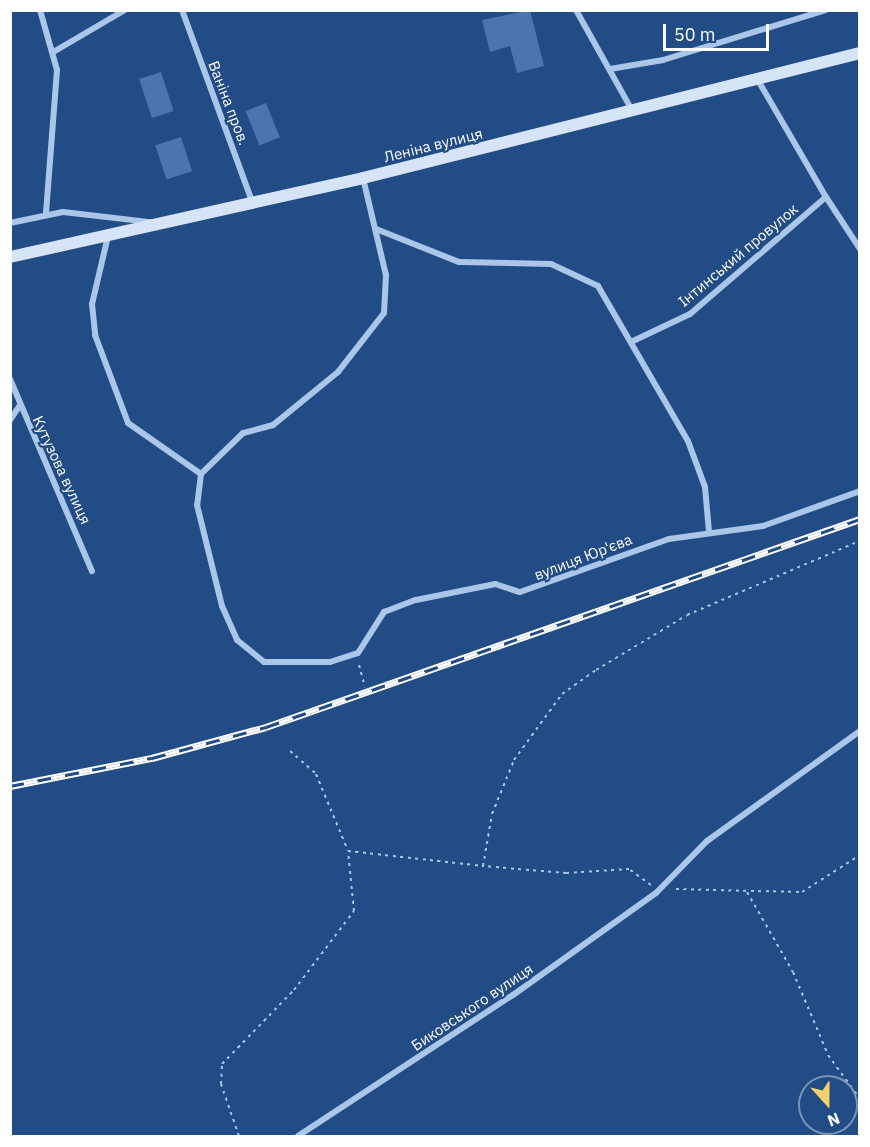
<!DOCTYPE html>
<html>
<head>
<meta charset="utf-8">
<style>
  body { margin:0 }
  #map { position:relative; width:870px; height:1147px; overflow:hidden; background:#214c86; font-family:"IBM Plex Sans",sans-serif }
  div>[style] { position:absolute }
  .building>* { inset:0; background:#4a75ae; transform-origin:0 0 }
  .path>* { height:2px; margin-top:-1px; transform-origin:0; background:repeating-linear-gradient(90deg,#aac6e9 0 3px,transparent 0 7.5px) }
  .street>* { height:6px; margin:-3px; padding:0 3px; transform-origin:3px; border-radius:3px; background:#aac6e9 }
  .secondary>* { height:12px; margin:-6px; padding:0 6px; transform-origin:6px; border-radius:6px; background:#d5e4f7 }
  .rail>* { height:7px; margin-top:-3.5px; transform-origin:0; background:repeating-linear-gradient(90deg,#214c86 0 14px,#fff 0 28px); box-sizing:border-box; border-block:2px solid #fff }
  span { translate:-50% -50%; white-space:nowrap; text-align:center; line-height:1.15; -webkit-text-stroke:4.5px #214c86; paint-order:stroke }
  .street-label { font-size:15px; color:#fff }
  .frame { position:absolute; inset:0; border:12px solid #fff; pointer-events:none }
  .north { position:absolute; left:798px; top:1075px; width:60px; height:60px; box-sizing:border-box; background:#214c86; border:2px solid #7a94b6; border-radius:50%; rotate:159deg; font-size:16px; font-weight:700; line-height:24px; text-align:center; color:#fff }
  .north::after { content:''; display:block; margin:auto; width:21px; height:27px; background:#f6d06c; clip-path:polygon(50% 0,100% 100%,50% 72%,0 100%) }
  .scale { position:absolute; left:663px; top:24px; width:106px; height:27px; box-sizing:border-box; border:3px solid #fff; border-top:0; padding-left:8px; font-size:18px; line-height:21px; white-space:nowrap; color:#fff; -webkit-text-stroke:4px #214c86; paint-order:stroke }
</style>
</head>
<body>
<div id="map">
  <div class="building">
    <i style="clip-path:polygon(530px 10px,544px 66px,517px 73px,510px 46px,490px 52px,482px 20px)"></i>
    <i style="left:161px;top:72px;width:41px;height:23px;rotate:72deg"></i>
    <i style="left:266px;top:103px;width:37px;height:22px;rotate:68deg"></i>
    <i style="left:181px;top:137px;width:36px;height:27px;rotate:72deg"></i>
  </div>
  <div class="path">
    <i style="left:359px;top:665px;width:23px;rotate:75deg"></i>
    <i style="left:290px;top:751px;width:35px;rotate:41deg"></i>
    <i style="left:316px;top:774px;width:83px;rotate:67.4deg"></i>
    <i style="left:348px;top:851px;width:136px;rotate:6.3deg"></i>
    <i style="left:651px;top:885px;width:27px;rotate:-144deg"></i>
    <i style="left:629px;top:869px;width:63px;rotate:176.4deg"></i>
    <i style="left:566px;top:873px;width:83px;rotate:-175.2deg"></i>
    <i style="left:483px;top:866px;width:53px;rotate:-80.2deg"></i>
    <i style="left:492px;top:814px;width:58px;rotate:-67.8deg"></i>
    <i style="left:514px;top:760px;width:82px;rotate:-54deg"></i>
    <i style="left:562px;top:694px;width:42px;rotate:-35.2deg"></i>
    <i style="left:596px;top:670px;width:106px;rotate:-31.1deg"></i>
    <i style="left:687px;top:615px;width:188px;rotate:-23.2deg"></i>
    <i style="left:676px;top:889px;width:126px;rotate:1.4deg"></i>
    <i style="left:802px;top:892px;width:69px;rotate:-32.5deg"></i>
    <i style="left:747px;top:892px;width:92px;rotate:60.1deg"></i>
    <i style="left:793px;top:972px;width:90px;rotate:67.1deg"></i>
    <i style="left:828px;top:1055px;width:54px;rotate:54deg"></i>
    <i style="left:239px;top:1136px;width:55px;rotate:-109.1deg"></i>
    <i style="left:221px;top:1084px;width:20px;rotate:-87deg"></i>
    <i style="left:222px;top:1064px;width:103px;rotate:-45.8deg"></i>
    <i style="left:294px;top:990px;width:99px;rotate:-52.8deg"></i>
    <i style="left:354px;top:911px;width:60px;rotate:-95.7deg"></i>
  </div>
  <div class="street">
    <i style="left:40px;top:10px;width:62px;rotate:74.2deg"></i>
    <i style="left:57px;top:70px;width:144px;rotate:94.4deg"></i>
    <i style="left:182px;top:10px;width:207px;rotate:69.9deg"></i>
    <i style="left:576px;top:10px;width:115px;rotate:60.8deg"></i>
    <i style="left:55px;top:51px;width:81px;rotate:-30.4deg"></i>
    <i style="left:610px;top:69px;width:54px;rotate:-9.6deg"></i>
    <i style="left:663px;top:60px;width:170px;rotate:-17.1deg"></i>
    <i style="left:759px;top:82px;width:133px;rotate:59.8deg"></i>
    <i style="left:363px;top:178px;width:100px;rotate:76.7deg"></i>
    <i style="left:386px;top:275px;width:38px;rotate:93deg"></i>
    <i style="left:384px;top:313px;width:75px;rotate:127.9deg"></i>
    <i style="left:338px;top:372px;width:84px;rotate:140.8deg"></i>
    <i style="left:273px;top:425px;width:31px;rotate:165deg"></i>
    <i style="left:243px;top:433px;width:59px;rotate:135.7deg"></i>
    <i style="left:201px;top:474px;width:31px;rotate:97deg"></i>
    <i style="left:197px;top:505px;width:104px;rotate:76.1deg"></i>
    <i style="left:222px;top:606px;width:37px;rotate:66deg"></i>
    <i style="left:237px;top:640px;width:35px;rotate:39deg"></i>
    <i style="left:264px;top:662px;width:66px"></i>
    <i style="left:330px;top:662px;width:29px;rotate:-18deg"></i>
    <i style="left:358px;top:653px;width:49px;rotate:-57.6deg"></i>
    <i style="left:384px;top:612px;width:34px;rotate:-21deg"></i>
    <i style="left:416px;top:600px;width:81px;rotate:-11.4deg"></i>
    <i style="left:495px;top:584px;width:26px;rotate:18deg"></i>
    <i style="left:520px;top:592px;width:158px;rotate:-19.6deg"></i>
    <i style="left:669px;top:539px;width:95px;rotate:-7.9deg"></i>
    <i style="left:763px;top:526px;width:103px;rotate:-19.8deg"></i>
    <i style="left:10px;top:223px;width:54px;rotate:-11.7deg"></i>
    <i style="left:63px;top:212px;width:88px;rotate:6.6deg"></i>
    <i style="left:376px;top:229px;width:89px;rotate:21.7deg"></i>
    <i style="left:459px;top:262px;width:92px;rotate:1.2deg"></i>
    <i style="left:551px;top:264px;width:52px;rotate:25.1deg"></i>
    <i style="left:598px;top:286px;width:179px;rotate:59.9deg"></i>
    <i style="left:688px;top:441px;width:49px;rotate:69.7deg"></i>
    <i style="left:705px;top:487px;width:45px;rotate:84.9deg"></i>
    <i style="left:108px;top:236px;width:70px;rotate:103.2deg"></i>
    <i style="left:92px;top:304px;width:31px;rotate:84deg"></i>
    <i style="left:95px;top:335px;width:94px;rotate:69.4deg"></i>
    <i style="left:128px;top:423px;width:89px;rotate:34.9deg"></i>
    <i style="left:633px;top:341px;width:63px;rotate:-25.3deg"></i>
    <i style="left:690px;top:314px;width:179px;rotate:-40.7deg"></i>
    <i style="left:826px;top:197px;width:62px;rotate:56.8deg"></i>
    <i style="left:10px;top:379px;width:209px;rotate:66.9deg"></i>
    <i style="left:10px;top:420px;width:18px;rotate:-56deg"></i>
    <i style="left:298px;top:1136px;width:257px;rotate:-33.3deg"></i>
    <i style="left:513px;top:995px;width:176px;rotate:-35.5deg"></i>
    <i style="left:656px;top:893px;width:73px;rotate:-45.6deg"></i>
    <i style="left:707px;top:841px;width:188px;rotate:-35.7deg"></i>
  </div>
  <div class="secondary">
    <i style="left:10px;top:257px;width:362px;rotate:-12.6deg"></i>
    <i style="left:363px;top:178px;width:512px;rotate:-14.12deg"></i>
  </div>
  <div class="rail">
    <i style="left:10px;top:786px;width:145px;rotate:-11.2deg"></i>
    <i style="left:152px;top:758px;width:118px;rotate:-15.2deg"></i>
    <i style="left:266px;top:727px;width:629px;rotate:-19.3deg"></i>
  </div>
  <div class="street-label">
    <span style="left:229px;top:103px;rotate:69deg">Ваніна пров.</span>
    <span style="left:433px;top:145px;rotate:-14deg">Леніна вулиця</span>
    <span style="left:738px;top:255px;rotate:-40deg">Інтинський провулок</span>
    <span style="left:62px;top:470px;rotate:65deg">Кутузова вулиця</span>
    <span style="left:583px;top:557px;rotate:-21deg">вулиця Юр'єва</span>
    <span style="left:472px;top:1007px;rotate:-34deg">Биковського вулиця</span>
  </div>
  <div class="frame"></div>
  <div class="north">N</div>
  <div class="scale">50 m</div>
</div>
</body>
</html>
